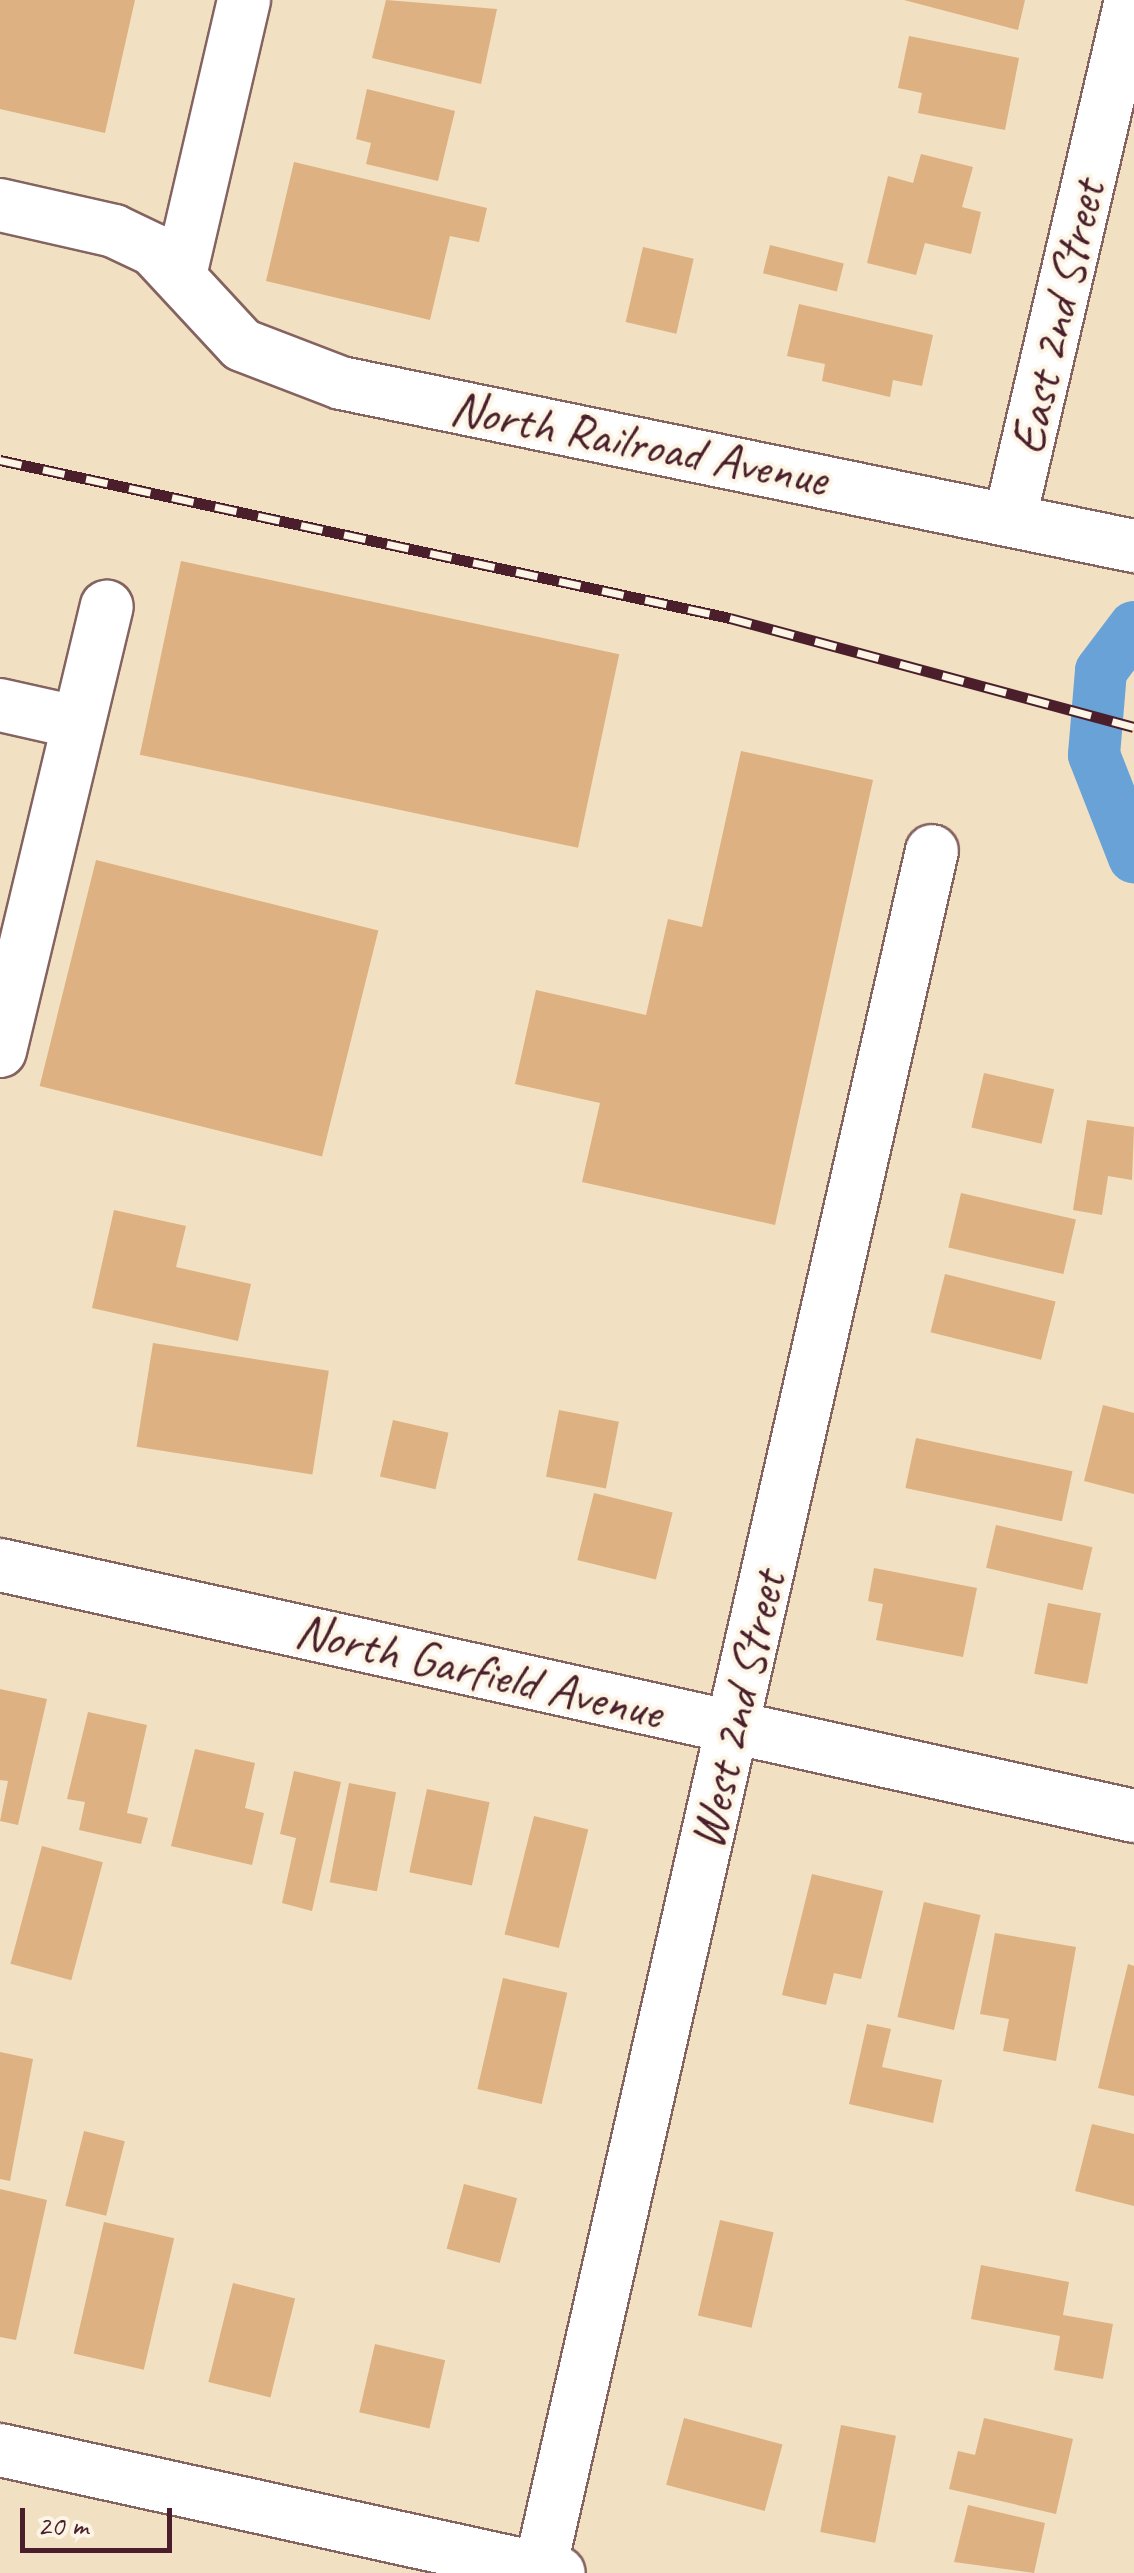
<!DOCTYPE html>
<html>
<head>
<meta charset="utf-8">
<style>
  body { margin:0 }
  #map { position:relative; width:1134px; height:2573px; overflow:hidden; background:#f2e0c2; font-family:Caveat,sans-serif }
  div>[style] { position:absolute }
  .canal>* { height:52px; margin:-26px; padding:0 26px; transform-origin:26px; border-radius:26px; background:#68a2d7 }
  .building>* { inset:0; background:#ddb181; transform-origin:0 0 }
  .roads { filter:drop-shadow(2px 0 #856360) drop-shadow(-2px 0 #856360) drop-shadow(0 2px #856360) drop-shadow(0 -2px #856360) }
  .minor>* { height:52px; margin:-26px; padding:0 26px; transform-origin:26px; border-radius:26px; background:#fff }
  .rail>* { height:11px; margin-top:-5.5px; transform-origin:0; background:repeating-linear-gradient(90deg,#fcf5e5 0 22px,#4a1f2b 0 44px); box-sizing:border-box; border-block:2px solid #4a1f2b }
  span { translate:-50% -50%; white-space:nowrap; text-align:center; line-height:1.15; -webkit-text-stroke:8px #fcf5e5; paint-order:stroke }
  .street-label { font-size:50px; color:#4a1f2b }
  .scale { position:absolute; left:20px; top:2508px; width:152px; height:45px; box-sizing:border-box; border:5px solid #4a1f2b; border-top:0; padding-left:12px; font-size:30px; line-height:35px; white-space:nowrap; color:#4a1f2b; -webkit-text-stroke:8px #fcf5e5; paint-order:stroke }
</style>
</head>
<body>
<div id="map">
  <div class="canal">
    <i style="left:1134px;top:627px;width:55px;rotate:126.9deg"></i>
    <i style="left:1101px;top:671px;width:84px;rotate:94.8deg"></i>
    <i style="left:1094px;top:755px;width:110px;rotate:68.6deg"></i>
  </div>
  <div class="building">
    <i style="clip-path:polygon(0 0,135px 0,105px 133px,0 109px)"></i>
    <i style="clip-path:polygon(386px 0,497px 9px,481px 84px,372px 58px)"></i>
    <i style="clip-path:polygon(904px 0,1025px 0,1018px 30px)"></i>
    <i style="clip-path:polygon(909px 36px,1019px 58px,1005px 130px,918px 113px,922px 93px,898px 88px)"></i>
    <i style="clip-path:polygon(367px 89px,455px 111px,438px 181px,366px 164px,371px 143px,356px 139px)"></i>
    <i style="clip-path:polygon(921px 154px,973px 167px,962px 207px,981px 212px,971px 254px,925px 243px,916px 275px,867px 263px,888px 176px,913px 183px)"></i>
    <i style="clip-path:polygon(294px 162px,487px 208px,479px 242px,450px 236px,430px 320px,266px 281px)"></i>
    <i style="left:770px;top:245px;width:76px;height:29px;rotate:14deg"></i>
    <i style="left:643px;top:247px;width:52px;height:77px;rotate:13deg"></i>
    <i style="clip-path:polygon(799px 304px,933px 335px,922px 386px,893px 380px,890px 397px,822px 381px,825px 364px,787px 356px)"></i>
    <i style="left:181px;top:561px;width:448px;height:198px;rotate:12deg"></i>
    <i style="clip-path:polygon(741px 751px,873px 780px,775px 1225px,582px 1182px,600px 1103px,515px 1084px,536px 990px,646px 1015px,668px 919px,702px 927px)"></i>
    <i style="left:96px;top:860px;width:291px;height:233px;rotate:14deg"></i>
    <i style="left:984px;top:1073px;width:72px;height:56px;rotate:13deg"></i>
    <i style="clip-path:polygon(1087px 1120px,1134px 1127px,1132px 1180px,1108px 1176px,1102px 1215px,1073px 1210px)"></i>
    <i style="left:961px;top:1193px;width:118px;height:56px;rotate:13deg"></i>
    <i style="clip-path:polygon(114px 1210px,186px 1226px,176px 1267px,251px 1284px,238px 1341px,92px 1308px)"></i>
    <i style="left:945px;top:1274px;width:114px;height:60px;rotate:14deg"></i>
    <i style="left:153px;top:1343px;width:178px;height:105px;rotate:9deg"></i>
    <i style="clip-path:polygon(1103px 1405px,1134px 1413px,1134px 1494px,1084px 1481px)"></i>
    <i style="left:559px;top:1410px;width:61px;height:68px;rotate:11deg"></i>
    <i style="left:393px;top:1420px;width:57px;height:58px;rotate:13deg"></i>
    <i style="left:916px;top:1438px;width:160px;height:51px;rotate:12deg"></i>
    <i style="left:594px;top:1493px;width:81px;height:69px;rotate:14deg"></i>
    <i style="left:996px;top:1525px;width:99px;height:44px;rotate:13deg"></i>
    <i style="clip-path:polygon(874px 1568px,977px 1588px,963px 1657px,876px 1640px,883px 1604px,868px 1601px)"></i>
    <i style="left:1048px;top:1603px;width:54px;height:72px;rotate:11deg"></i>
    <i style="clip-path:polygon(0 1689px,47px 1699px,18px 1825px,0 1821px,8px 1781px,0 1780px)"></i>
    <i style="clip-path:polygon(88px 1712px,147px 1725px,127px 1813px,148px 1818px,141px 1844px,79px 1830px,85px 1802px,67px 1799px)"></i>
    <i style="clip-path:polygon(195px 1749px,255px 1763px,245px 1808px,264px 1813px,252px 1865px,171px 1846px)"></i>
    <i style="clip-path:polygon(294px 1771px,341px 1782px,312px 1911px,282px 1903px,296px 1838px,280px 1834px)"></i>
    <i style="left:349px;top:1783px;width:48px;height:101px;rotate:11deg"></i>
    <i style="left:427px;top:1789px;width:64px;height:85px;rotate:12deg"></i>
    <i style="left:534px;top:1816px;width:56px;height:122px;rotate:14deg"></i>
    <i style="left:42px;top:1846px;width:63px;height:122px;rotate:15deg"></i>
    <i style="clip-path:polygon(812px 1874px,883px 1891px,861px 1979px,834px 1973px,826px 2005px,782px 1995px)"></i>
    <i style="left:924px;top:1902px;width:58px;height:118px;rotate:13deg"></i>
    <i style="clip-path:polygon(995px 1933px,1076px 1947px,1056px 2061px,1003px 2051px,1009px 2019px,980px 2014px)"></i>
    <i style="clip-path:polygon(1128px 1964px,1134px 1966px,1134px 2096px,1098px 2088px)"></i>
    <i style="left:503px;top:1978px;width:66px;height:114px;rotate:13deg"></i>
    <i style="clip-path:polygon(867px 2024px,891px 2029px,882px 2067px,942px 2080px,933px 2123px,849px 2104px)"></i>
    <i style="clip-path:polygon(0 2052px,33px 2059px,10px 2181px,0 2179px)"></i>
    <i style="clip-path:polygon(1092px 2124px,1134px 2134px,1134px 2206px,1075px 2191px)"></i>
    <i style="left:84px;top:2131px;width:42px;height:77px;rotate:14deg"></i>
    <i style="left:464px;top:2184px;width:55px;height:67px;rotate:15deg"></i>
    <i style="clip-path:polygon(0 2189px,47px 2200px,16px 2340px,0 2337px)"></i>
    <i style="left:720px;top:2220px;width:55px;height:98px;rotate:13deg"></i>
    <i style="left:104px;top:2222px;width:72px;height:135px;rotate:13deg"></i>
    <i style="clip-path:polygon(981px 2265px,1069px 2282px,1063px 2315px,1113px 2324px,1103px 2379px,1054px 2370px,1060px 2336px,971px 2319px)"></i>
    <i style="left:233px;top:2283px;width:64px;height:102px;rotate:14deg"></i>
    <i style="left:375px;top:2344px;width:72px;height:70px;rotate:13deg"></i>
    <i style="left:684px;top:2418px;width:102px;height:69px;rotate:15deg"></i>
    <i style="clip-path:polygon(984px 2418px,1073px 2439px,1056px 2514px,949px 2489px,958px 2451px,975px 2455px)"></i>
    <i style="left:841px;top:2425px;width:56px;height:109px;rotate:11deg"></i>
    <i style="clip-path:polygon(968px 2505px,1045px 2523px,1034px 2573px,954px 2562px)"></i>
  </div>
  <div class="roads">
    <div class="minor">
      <i style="left:0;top:205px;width:117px;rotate:12.8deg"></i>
      <i style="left:114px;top:231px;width:44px;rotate:25.4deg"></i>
      <i style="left:154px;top:250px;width:129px;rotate:47.2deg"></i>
      <i style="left:242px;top:345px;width:106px;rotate:21deg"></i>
      <i style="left:341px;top:383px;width:810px;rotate:11.62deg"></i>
      <i style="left:181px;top:271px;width:278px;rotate:-76.9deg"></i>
      <i style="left:1010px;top:518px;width:532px;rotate:-76.85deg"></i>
      <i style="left:0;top:705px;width:78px;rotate:12.6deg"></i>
      <i style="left:0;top:1051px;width:457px;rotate:-76.5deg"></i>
      <i style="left:0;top:1565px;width:1161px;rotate:12.48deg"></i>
      <i style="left:0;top:2450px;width:572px;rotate:12.41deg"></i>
      <i style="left:540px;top:2569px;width:1762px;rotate:-77.15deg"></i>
    </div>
  </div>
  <div class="rail">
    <i style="left:0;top:460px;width:747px;rotate:12.21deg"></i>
    <i style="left:730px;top:618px;width:418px;rotate:15.1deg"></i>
  </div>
  <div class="street-label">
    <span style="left:1057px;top:317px;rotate:-77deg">East 2nd Street</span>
    <span style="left:639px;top:443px;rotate:11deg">North Railroad Avenue</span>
    <span style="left:479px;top:1671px;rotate:13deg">North Garfield Avenue</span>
    <span style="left:737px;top:1710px;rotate:-77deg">West 2nd Street</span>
  </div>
  <div class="scale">20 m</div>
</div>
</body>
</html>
